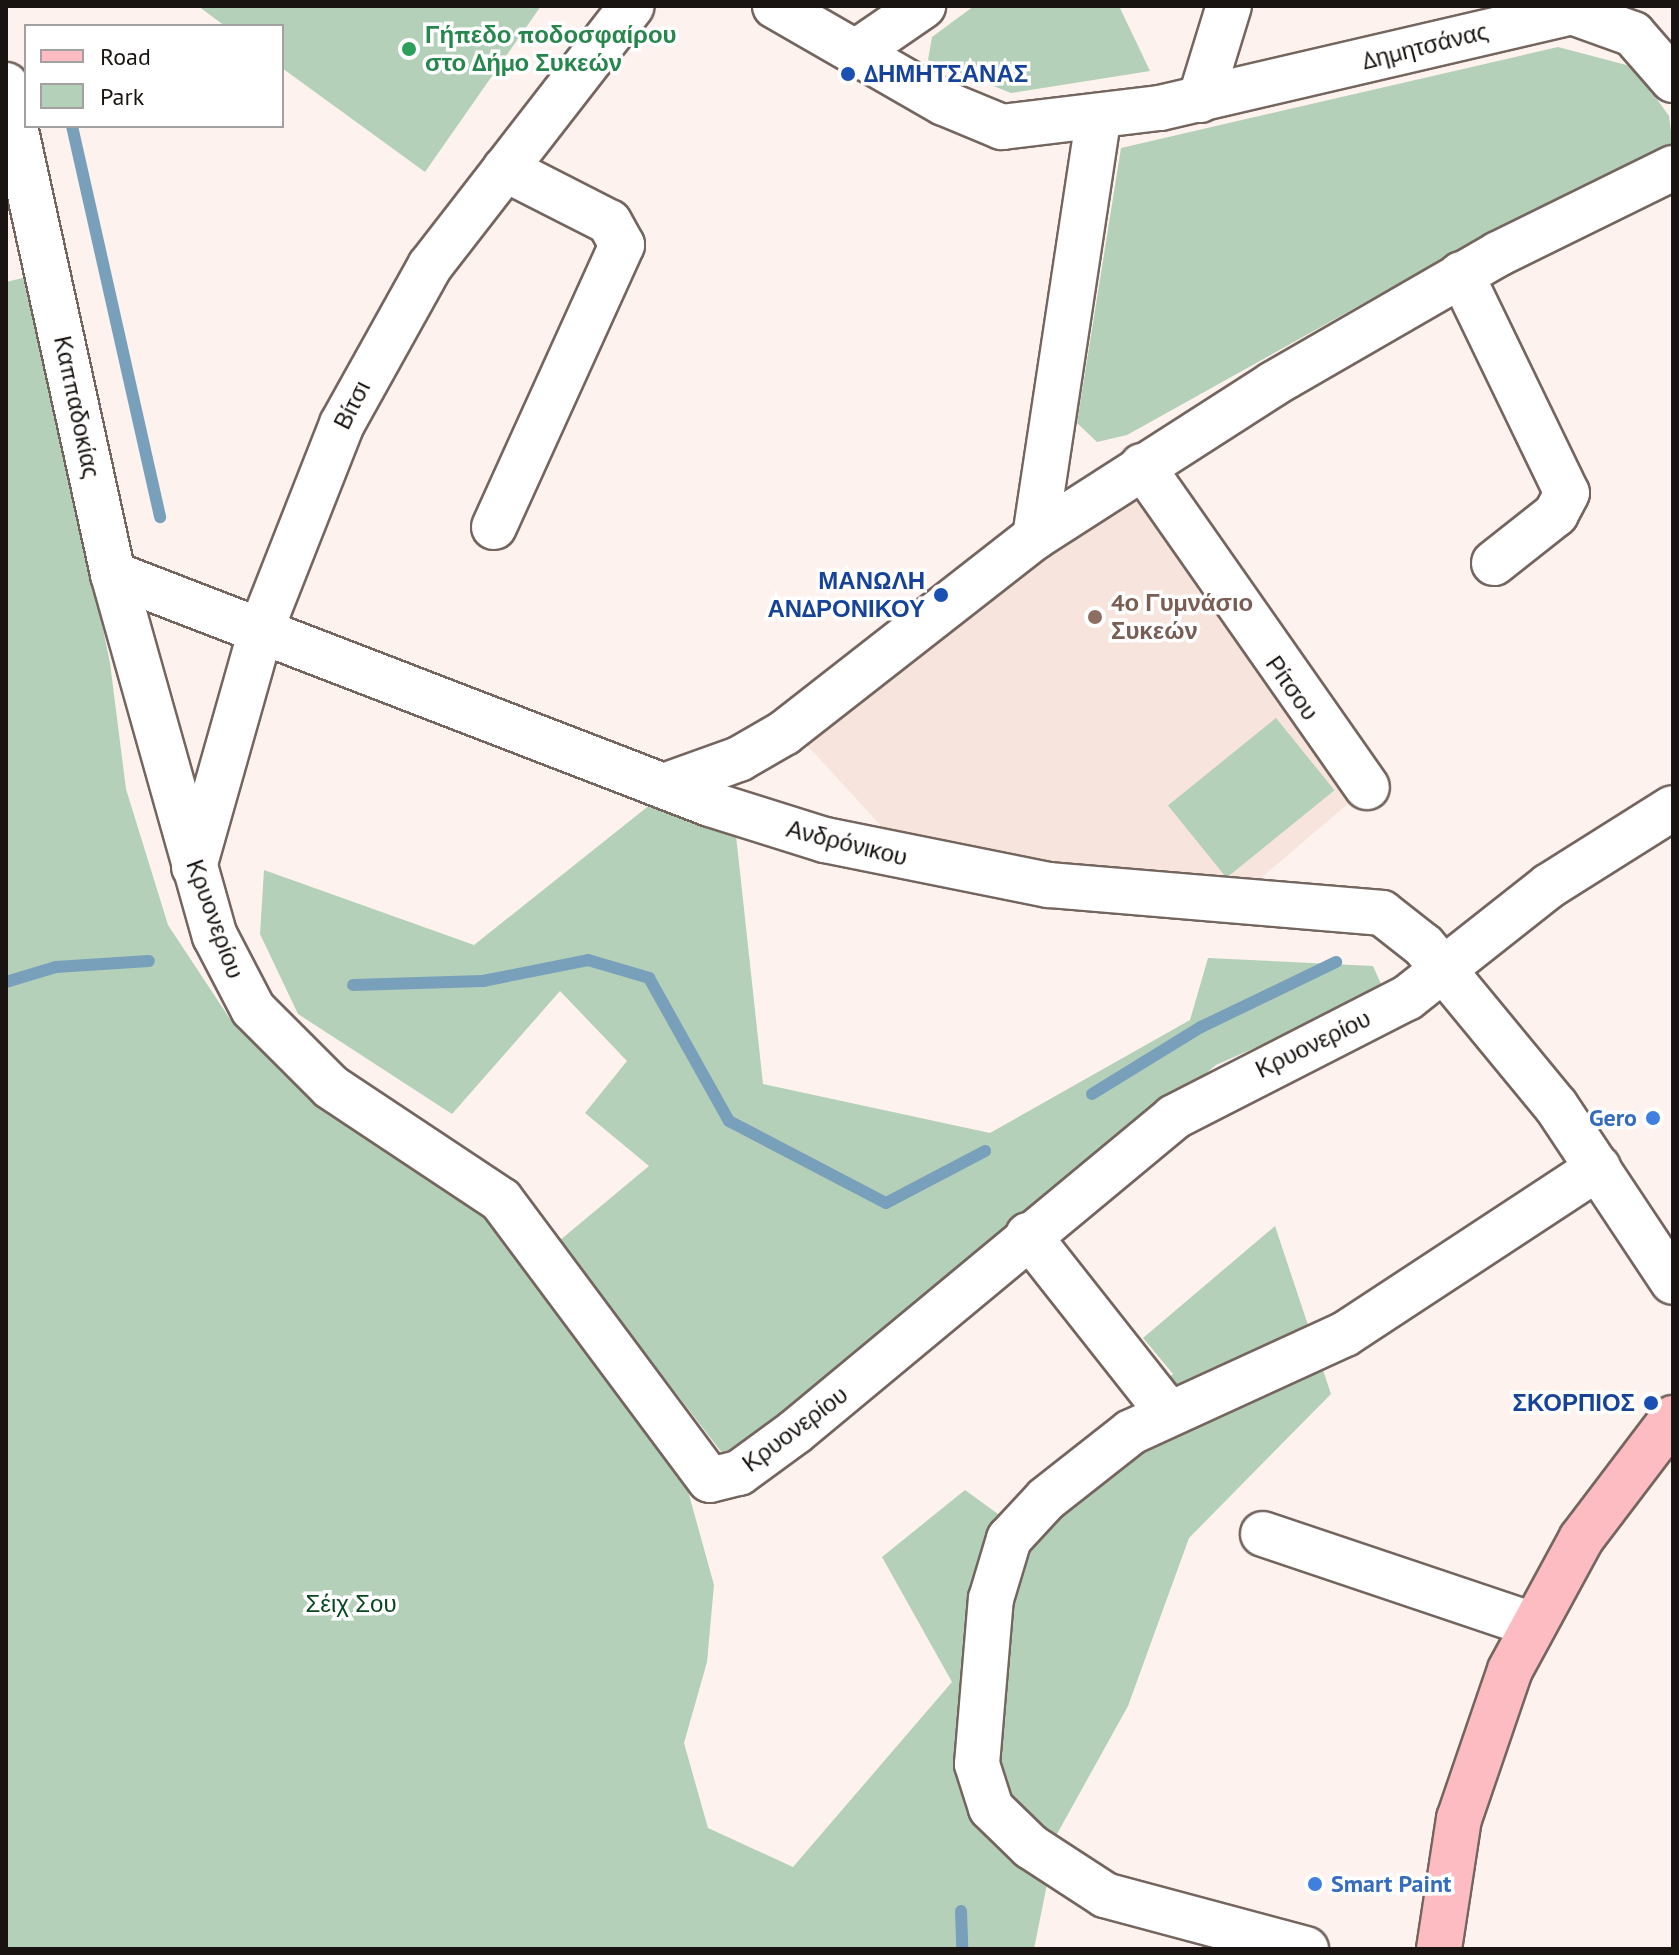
<!DOCTYPE html>
<html>
<head>
<meta charset="utf-8">
<style>
  body { margin:0 }
  #map { position:relative; width:1679px; height:1955px; overflow:hidden; background:#fdf2ee; font-family:"PT Sans",sans-serif }
  div>[style] { position:absolute }
  .built>* { inset:0; background:#f7e4dc }
  .green>* { inset:0; background:#b4d0b9; transform-origin:0 0 }
  .stream>* { height:12px; margin:-6px; padding:0 6px; transform-origin:6px; border-radius:6px; background:#79a0ba }
  .roads { filter:drop-shadow(2px 0 #74655f) drop-shadow(-2px 0 #74655f) drop-shadow(0 2px #74655f) drop-shadow(0 -2px #74655f) }
  .minor>* { height:44px; margin:-22px; padding:0 22px; transform-origin:22px; border-radius:22px; background:#fff }
  .major>* { height:44px; margin:-22px; padding:0 22px; transform-origin:22px; border-radius:22px; background:#fdbbc2 }
  .dots>* { width:22px; height:22px; translate:-50% -50%; box-sizing:border-box; border:4px solid #fff; border-radius:50% }
  span { translate:-50% -50%; white-space:nowrap; text-align:center; line-height:1.15; -webkit-text-stroke:7px #fff; paint-order:stroke }
  .leisure-label { font-size:24px; color:#27864d; font-weight:700 }
  .left { translate:0 -50%; text-align:left }
  .street-label { font-size:24px; color:#191411 }
  .transit-label { font-size:24px; color:#164399; font-weight:700 }
  .right { translate:-100% -50%; text-align:right }
  .education-label { font-size:24px; color:#785e54; font-weight:700 }
  .shop-label { font-size:24px; color:#366cbe; font-weight:700 }
  .park-label { font-size:24px; color:#0a4620 }
  .frame { position:absolute; inset:0; border:8px solid #191411; pointer-events:none }
  .legend { position:absolute; left:24px; top:24px; width:260px; height:104px; box-sizing:border-box; background:#fff; border:2px solid #a3a1a0; margin:0; padding:10px 14px; list-style:none; font-size:24px; color:#191411 }
  .legend li { display:flex; align-items:center; gap:16px; height:40px }
  .legend b { width:40px; border:2px solid #a3a1a0 }
</style>
</head>
<body>
<div id="map">
  <div class="built">
    <i style="clip-path:polygon(1129px 491px,1356px 797px,1248px 889px,1076px 875px,895px 841px,806px 744px)"></i>
  </div>
  <div class="green">
    <i style="clip-path:polygon(198px 6px,541px 6px,425px 172px,282px 68px,282px 26px,225px 26px)"></i>
    <i style="clip-path:polygon(974px 6px,1119px 6px,1150px 71px,1011px 93px,928px 60px,932px 37px)"></i>
    <i style="clip-path:polygon(1558px 47px,1634px 67px,1669px 116px,1673px 147px,1520px 216px,1127px 435px,1097px 442px,1077px 423px,1121px 148px)"></i>
    <i style="clip-path:polygon(31px 276px,110px 663px,126px 789px,168px 925px,230px 1019px,283px 1074px,493px 1215px,688px 1491px,714px 1585px,707px 1662px,684px 1743px,708px 1828px,793px 1867px,952px 1682px,882px 1557px,965px 1490px,998px 1514px,1173px 1374px,1143px 1338px,1275px 1226px,1331px 1394px,1189px 1538px,1128px 1706px,1057px 1834px,1034px 1949px,6px 1949px,6px 282px)"></i>
    <i style="left:1276px;top:718px;width:93px;height:139px;rotate:51deg"></i>
    <i style="clip-path:polygon(661px 796px,735px 826px,763px 1084px,990px 1133px,1190px 1020px,1208px 958px,1373px 966px,1381px 984px,1372px 996px,1216px 1065px,729px 1462px,559px 1241px,649px 1166px,585px 1113px,627px 1061px,560px 991px,452px 1114px,298px 1014px,260px 934px,264px 870px,474px 945px)"></i>
  </div>
  <div class="stream">
    <i style="left:72px;top:126px;width:401px;rotate:77.3deg"></i>
    <i style="left:6px;top:982px;width:52px;rotate:-16.7deg"></i>
    <i style="left:56px;top:967px;width:93px;rotate:-3.7deg"></i>
    <i style="left:353px;top:985px;width:130px;rotate:-1.8deg"></i>
    <i style="left:483px;top:981px;width:107px;rotate:-11.3deg"></i>
    <i style="left:588px;top:960px;width:64px;rotate:16.4deg"></i>
    <i style="left:649px;top:978px;width:164px;rotate:60.8deg"></i>
    <i style="left:729px;top:1121px;width:177px;rotate:27.6deg"></i>
    <i style="left:886px;top:1203px;width:112px;rotate:-27.7deg"></i>
    <i style="left:1092px;top:1094px;width:128px;rotate:-31.6deg"></i>
    <i style="left:1201px;top:1027px;width:150px;rotate:-25.7deg"></i>
    <i style="left:961px;top:1911px;width:38px;rotate:88deg"></i>
  </div>
  <div class="roads">
    <div class="minor">
      <i style="left:775px;top:6px;width:195px;rotate:29.9deg"></i>
      <i style="left:944px;top:103px;width:63px;rotate:22.5deg"></i>
      <i style="left:1002px;top:127px;width:159px;rotate:-6.9deg"></i>
      <i style="left:1160px;top:108px;width:423px;rotate:-13.1deg"></i>
      <i style="left:1572px;top:12px;width:65px;rotate:19.8deg"></i>
      <i style="left:1633px;top:34px;width:61px;rotate:49deg"></i>
      <i style="left:859px;top:50px;width:78px;rotate:-34.5deg"></i>
      <i style="left:6px;top:85px;width:501px;rotate:77.66deg"></i>
      <i style="left:113px;top:574px;width:640px;rotate:21.07deg"></i>
      <i style="left:710px;top:804px;width:121px;rotate:17.4deg"></i>
      <i style="left:825px;top:840px;width:228px;rotate:11.4deg"></i>
      <i style="left:1049px;top:885px;width:334px;rotate:4.8deg"></i>
      <i style="left:1382px;top:913px;width:53px;rotate:38.2deg"></i>
      <i style="left:1424px;top:946px;width:207px;rotate:50.5deg"></i>
      <i style="left:1556px;top:1106px;width:211px;rotate:56.4deg"></i>
      <i style="left:1200px;top:100px;width:98px;rotate:-72.9deg"></i>
      <i style="left:1461px;top:274px;width:243px;rotate:64.2deg"></i>
      <i style="left:1567px;top:493px;width:24px;rotate:118deg"></i>
      <i style="left:1556px;top:514px;width:79px;rotate:141.7deg"></i>
      <i style="left:1142px;top:466px;width:392px;rotate:55deg"></i>
      <i style="left:494px;top:527px;width:310px;rotate:-65.6deg"></i>
      <i style="left:622px;top:245px;width:26px;rotate:-119deg"></i>
      <i style="left:609px;top:222px;width:117px;rotate:-153deg"></i>
      <i style="left:1035px;top:537px;width:423px;rotate:-81.4deg"></i>
      <i style="left:113px;top:574px;width:376px;rotate:74.3deg"></i>
      <i style="left:215px;top:936px;width:82px;rotate:62.5deg"></i>
      <i style="left:253px;top:1009px;width:110px;rotate:45deg"></i>
      <i style="left:331px;top:1087px;width:204px;rotate:33.6deg"></i>
      <i style="left:501px;top:1200px;width:349px;rotate:53.3deg"></i>
      <i style="left:710px;top:1480px;width:30px;rotate:-14deg"></i>
      <i style="left:739px;top:1473px;width:69px;rotate:-36.2deg"></i>
      <i style="left:795px;top:1432px;width:493px;rotate:-39.7deg"></i>
      <i style="left:1174px;top:1117px;width:262px;rotate:-27.1deg"></i>
      <i style="left:1407px;top:998px;width:181px;rotate:-38.3deg"></i>
      <i style="left:1549px;top:886px;width:146px;rotate:-32.2deg"></i>
      <i style="left:664px;top:786px;width:80px;rotate:-19.8deg"></i>
      <i style="left:739px;top:759px;width:52px;rotate:-30deg"></i>
      <i style="left:784px;top:733px;width:318px;rotate:-38deg"></i>
      <i style="left:1035px;top:537px;width:283px;rotate:-32.7deg"></i>
      <i style="left:1273px;top:384px;width:260px;rotate:-30deg"></i>
      <i style="left:1498px;top:254px;width:195px;rotate:-26.2deg"></i>
      <i style="left:194px;top:867px;width:249px;rotate:-74.2deg"></i>
      <i style="left:262px;top:627px;width:218px;rotate:-68.5deg"></i>
      <i style="left:342px;top:424px;width:181px;rotate:-60.9deg"></i>
      <i style="left:430px;top:266px;width:329px;rotate:-52.2deg"></i>
      <i style="left:1028px;top:1235px;width:224px;rotate:51.7deg"></i>
      <i style="left:1263px;top:1534px;width:283px;rotate:18.6deg"></i>
      <i style="left:1306px;top:1949px;width:208px;rotate:-165deg"></i>
      <i style="left:1105px;top:1895px;width:88px;rotate:-147deg"></i>
      <i style="left:1031px;top:1847px;width:56px;rotate:-135.7deg"></i>
      <i style="left:991px;top:1808px;width:46px;rotate:-107.7deg"></i>
      <i style="left:977px;top:1764px;width:166px;rotate:-85.2deg"></i>
      <i style="left:991px;top:1599px;width:63px;rotate:-73.3deg"></i>
      <i style="left:1009px;top:1539px;width:54px;rotate:-47.2deg"></i>
      <i style="left:1046px;top:1499px;width:108px;rotate:-38.2deg"></i>
      <i style="left:1131px;top:1432px;width:235px;rotate:-24.6deg"></i>
      <i style="left:1345px;top:1334px;width:303px;rotate:-33.3deg"></i>
    </div>
    <div class="major">
      <i style="left:1439px;top:1949px;width:132px;rotate:-81.3deg"></i>
      <i style="left:1459px;top:1819px;width:157px;rotate:-71.1deg"></i>
      <i style="left:1510px;top:1670px;width:149px;rotate:-61.5deg"></i>
      <i style="left:1581px;top:1539px;width:152px;rotate:-52.8deg"></i>
    </div>
  </div>
  <div class="dots">
    <i style="left:409px;top:49px;background:#2e9e5b"></i>
    <i style="left:848px;top:74px;background:#1a4fb4"></i>
    <i style="left:941px;top:595px;background:#1a4fb4"></i>
    <i style="left:1095px;top:617px;background:#8d6e63"></i>
    <i style="left:1653px;top:1118px;background:#3f7fe0"></i>
    <i style="left:1651px;top:1403px;background:#1a4fb4"></i>
    <i style="left:1315px;top:1884px;background:#3f7fe0"></i>
  </div>
  <div class="leisure-label">
    <span class="left" style="left:425px;top:49px">Γήπεδο ποδοσφαίρου<br>στο Δήμο Συκεών</span>
  </div>
  <div class="street-label">
    <span style="left:1425px;top:46px;rotate:-14deg">Δημητσάνας</span>
    <span style="left:352px;top:405px;rotate:-63deg">Βίτσι</span>
    <span style="left:77px;top:407px;rotate:78deg">Καππαδοκίας</span>
    <span style="left:1292px;top:688px;rotate:55deg">Ρίτσου</span>
    <span style="left:847px;top:843px;rotate:14deg">Ανδρόνικου</span>
    <span style="left:215px;top:919px;rotate:70deg">Κρυονερίου</span>
    <span style="left:1313px;top:1044px;rotate:-26deg">Κρυονερίου</span>
    <span style="left:795px;top:1429px;rotate:-37deg">Κρυονερίου</span>
  </div>
  <div class="transit-label">
    <span class="left" style="left:864px;top:74px">ΔΗΜΗΤΣΑΝΑΣ</span>
    <span class="right" style="left:925px;top:595px">ΜΑΝΩΛΗ<br>ΑΝΔΡΟΝΙΚΟΥ</span>
    <span class="right" style="left:1635px;top:1403px">ΣΚΟΡΠΙΟΣ</span>
  </div>
  <div class="education-label">
    <span class="left" style="left:1111px;top:617px">4ο Γυμνάσιο<br>Συκεών</span>
  </div>
  <div class="shop-label">
    <span class="right" style="left:1637px;top:1118px">Gero</span>
    <span class="left" style="left:1331px;top:1884px">Smart Paint</span>
  </div>
  <div class="park-label">
    <span style="left:351px;top:1604px">Σέιχ Σου</span>
  </div>
  <div class="frame"></div>
  <ul class="legend">
  <li><b style="height:10px;background:#fdbbc2"></b>Road</li>
  <li><b style="height:22px;background:#b4d0b9"></b>Park</li>
  </ul>
</div>
</body>
</html>
